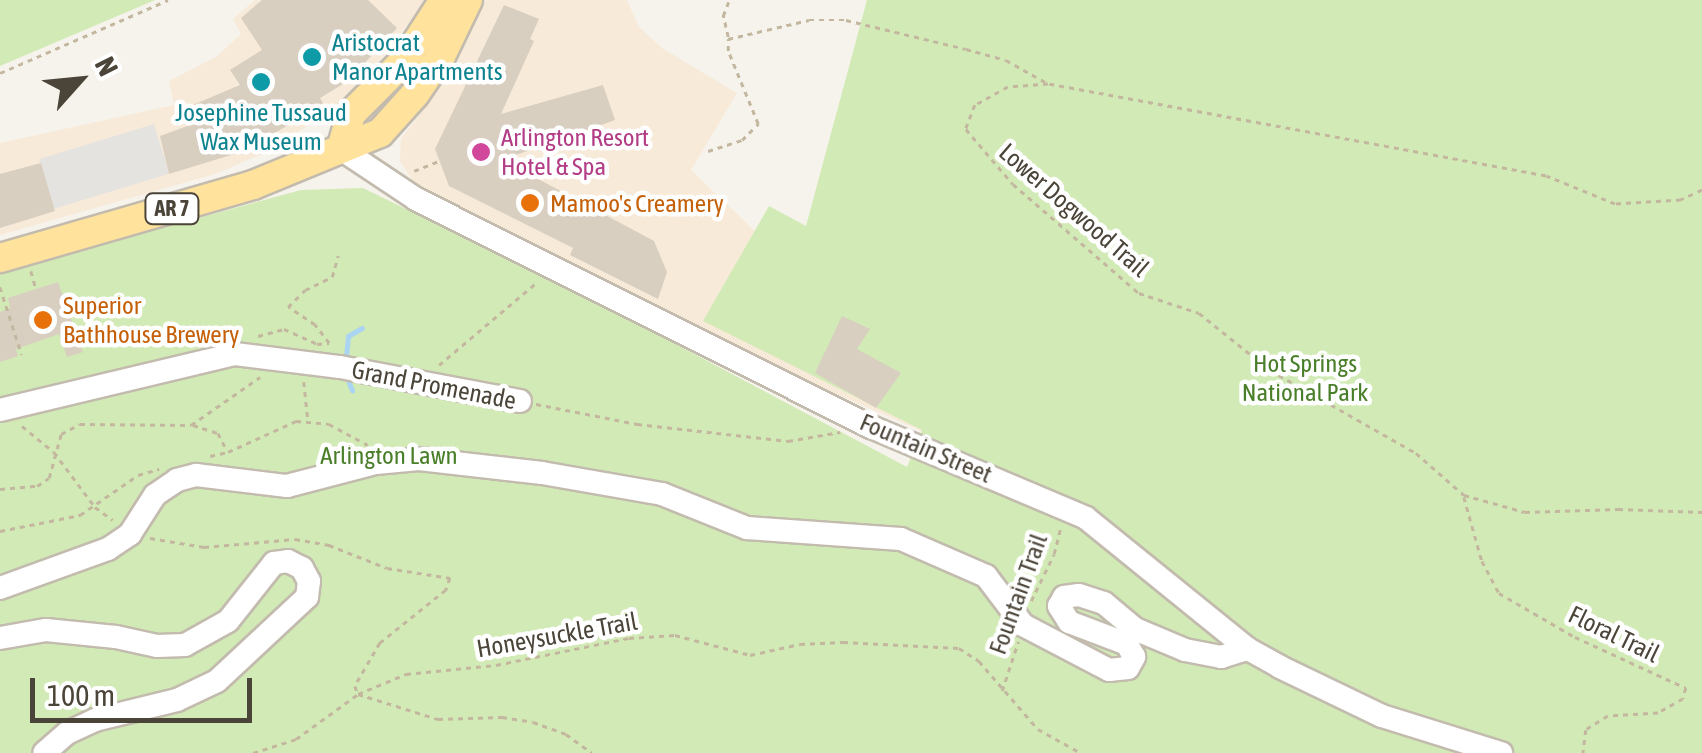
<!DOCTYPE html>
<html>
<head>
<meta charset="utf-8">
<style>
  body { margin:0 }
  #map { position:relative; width:1702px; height:753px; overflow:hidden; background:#f6f3ec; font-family:"Asap Condensed",sans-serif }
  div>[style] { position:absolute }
  .commercial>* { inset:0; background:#f7ead8 }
  .green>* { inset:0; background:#d2eab5 }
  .parking>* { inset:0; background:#e5e3e0; transform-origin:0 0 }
  .stream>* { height:5px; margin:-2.5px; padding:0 2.5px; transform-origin:2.5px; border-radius:2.5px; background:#a9d4f2 }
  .building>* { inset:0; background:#d8cfc1 }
  .path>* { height:2.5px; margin-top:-1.25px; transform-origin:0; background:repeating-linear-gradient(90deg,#c4b79f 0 5px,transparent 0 10px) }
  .roads { filter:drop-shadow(2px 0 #c2bbae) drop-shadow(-2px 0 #c2bbae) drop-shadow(0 2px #c2bbae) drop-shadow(0 -2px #c2bbae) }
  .minor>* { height:22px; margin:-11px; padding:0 11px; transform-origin:11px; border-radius:11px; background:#fff }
  .major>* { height:28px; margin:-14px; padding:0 14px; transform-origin:14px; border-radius:14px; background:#ffe39c }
  .dots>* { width:28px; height:28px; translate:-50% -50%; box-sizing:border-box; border:5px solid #fff; border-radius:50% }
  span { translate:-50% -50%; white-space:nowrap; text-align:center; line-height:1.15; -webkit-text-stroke:9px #fff; paint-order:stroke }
  .shield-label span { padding:2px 8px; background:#fff; border:2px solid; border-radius:8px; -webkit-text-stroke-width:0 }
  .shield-label { font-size:22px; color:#4b4439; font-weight:700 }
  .culture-label { font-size:25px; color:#0d838f }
  .left { translate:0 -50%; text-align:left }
  .hotel-label { font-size:25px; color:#b23c85 }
  .food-label { font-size:25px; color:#c56008 }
  .street-label { font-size:25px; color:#4b4439 }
  .park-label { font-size:25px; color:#4a7f2a }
  .north { position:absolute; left:30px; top:30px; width:100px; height:100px; -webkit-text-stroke:8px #fff; paint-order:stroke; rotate:63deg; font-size:28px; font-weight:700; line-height:40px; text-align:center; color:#4b4439 }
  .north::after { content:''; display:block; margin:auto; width:35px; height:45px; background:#4b4439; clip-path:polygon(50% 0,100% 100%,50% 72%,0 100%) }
  .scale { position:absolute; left:30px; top:678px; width:222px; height:45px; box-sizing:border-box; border:5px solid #4b4439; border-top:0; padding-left:12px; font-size:30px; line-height:35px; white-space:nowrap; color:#4b4439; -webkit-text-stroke:8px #fff; paint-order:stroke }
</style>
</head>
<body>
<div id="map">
  <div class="commercial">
    <i style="clip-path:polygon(255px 0,426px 0,366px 79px,324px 116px,262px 154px,215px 174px,0 235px,0 143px,174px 105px,169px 81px,216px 57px,241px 34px,233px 19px)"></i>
    <i style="clip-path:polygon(486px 0,627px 0,639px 27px,662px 48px,737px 93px,691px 170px,763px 239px,965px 450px,800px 378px,414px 183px,400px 161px,401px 139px,450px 74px)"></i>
  </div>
  <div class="green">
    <i style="clip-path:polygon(0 0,155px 0,0 66px)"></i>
    <i style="clip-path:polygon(867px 0,1702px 0,1702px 753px,0 753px,0 274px,40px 261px,301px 190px,363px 188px,602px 305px,907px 467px,922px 430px,703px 321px,769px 206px,806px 226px)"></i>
  </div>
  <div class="parking">
    <i style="left:154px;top:124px;width:52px;height:120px;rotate:73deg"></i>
  </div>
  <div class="stream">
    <i style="left:346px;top:356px;width:20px;rotate:-84deg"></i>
    <i style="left:348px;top:336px;width:16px;rotate:-30deg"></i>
    <i style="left:349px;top:383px;width:8px;rotate:67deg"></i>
  </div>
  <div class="building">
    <i style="clip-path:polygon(262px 0,368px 0,397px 28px,348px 81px,320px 98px,323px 103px,307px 114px,244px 151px,169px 174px,160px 136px,193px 124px,188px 107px,240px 85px,230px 70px,262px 50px,241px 18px)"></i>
    <i style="clip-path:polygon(504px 5px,539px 19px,530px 39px,534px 41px,501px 114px,603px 85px,615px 120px,516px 155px,527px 173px,654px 241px,667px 272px,658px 299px,570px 255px,573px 248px,449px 186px,435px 149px)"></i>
    <i style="clip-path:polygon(41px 163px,55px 211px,0 228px,0 174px)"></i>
    <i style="clip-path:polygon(58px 282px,83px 352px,67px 357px,59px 334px,16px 349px,18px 356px,0 362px,0 312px,10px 308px,8px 298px)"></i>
    <i style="clip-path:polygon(842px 316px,870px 329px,857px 349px,901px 373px,876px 408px,815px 373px)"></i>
  </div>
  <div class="path">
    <i style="left:728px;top:37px;width:22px;rotate:-103deg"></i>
    <i style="left:723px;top:16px;width:17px;rotate:-69deg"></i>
    <i style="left:0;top:73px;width:183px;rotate:-23.5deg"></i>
    <i style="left:708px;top:151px;width:36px;rotate:-18deg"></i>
    <i style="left:742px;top:140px;width:23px;rotate:-45deg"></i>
    <i style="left:758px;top:124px;width:79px;rotate:-112.3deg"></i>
    <i style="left:728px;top:51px;width:12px;rotate:-90deg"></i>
    <i style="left:728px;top:39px;width:83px;rotate:-13.2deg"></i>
    <i style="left:809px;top:20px;width:37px"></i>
    <i style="left:846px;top:20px;width:123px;rotate:13.6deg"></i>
    <i style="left:966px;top:49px;width:41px;rotate:15.4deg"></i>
    <i style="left:1006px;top:60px;width:45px;rotate:29.4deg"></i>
    <i style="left:414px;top:171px;width:27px;rotate:-22deg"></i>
    <i style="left:1702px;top:190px;width:23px;rotate:155deg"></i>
    <i style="left:1681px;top:200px;width:66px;rotate:176.5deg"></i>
    <i style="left:1615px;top:204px;width:74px;rotate:-157.9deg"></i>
    <i style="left:1546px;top:176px;width:506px;rotate:-169.53deg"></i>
    <i style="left:1048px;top:84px;width:40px;rotate:175.7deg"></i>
    <i style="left:1008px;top:87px;width:38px;rotate:151deg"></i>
    <i style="left:975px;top:105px;width:26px;rotate:111deg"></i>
    <i style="left:966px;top:129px;width:72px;rotate:49.5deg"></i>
    <i style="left:1013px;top:184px;width:167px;rotate:40.9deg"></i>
    <i style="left:1139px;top:293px;width:63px;rotate:18.4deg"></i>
    <i style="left:1199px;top:313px;width:91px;rotate:38.8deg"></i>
    <i style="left:1270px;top:370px;width:168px;rotate:29.6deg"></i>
    <i style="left:1416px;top:453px;width:64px;rotate:41.2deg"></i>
    <i style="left:1464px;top:495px;width:63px;rotate:15.6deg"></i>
    <i style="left:1525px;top:512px;width:93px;rotate:-1.8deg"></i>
    <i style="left:1618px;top:509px;width:84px;rotate:2deg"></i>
    <i style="left:31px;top:271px;width:19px;rotate:74deg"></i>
    <i style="left:0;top:287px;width:71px;rotate:72.1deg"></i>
    <i style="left:258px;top:336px;width:27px;rotate:-15deg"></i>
    <i style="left:284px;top:329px;width:36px;rotate:24deg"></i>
    <i style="left:317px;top:344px;width:12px;rotate:-5deg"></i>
    <i style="left:329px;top:343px;width:23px;rotate:-128deg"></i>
    <i style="left:315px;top:325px;width:32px;rotate:-146deg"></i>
    <i style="left:288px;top:307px;width:24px;rotate:-45deg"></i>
    <i style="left:305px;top:290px;width:30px;rotate:-26deg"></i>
    <i style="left:332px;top:277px;width:22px;rotate:-74deg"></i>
    <i style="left:439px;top:365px;width:127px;rotate:-40.2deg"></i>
    <i style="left:304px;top:382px;width:37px;rotate:84deg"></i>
    <i style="left:536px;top:404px;width:103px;rotate:11.2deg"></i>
    <i style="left:637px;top:424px;width:152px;rotate:6.4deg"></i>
    <i style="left:788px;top:441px;width:53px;rotate:-9.8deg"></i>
    <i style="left:193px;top:425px;width:26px;rotate:18deg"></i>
    <i style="left:218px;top:433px;width:20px;rotate:63deg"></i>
    <i style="left:22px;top:426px;width:41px;rotate:39.1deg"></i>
    <i style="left:54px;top:452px;width:69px;rotate:53.3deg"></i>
    <i style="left:95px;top:507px;width:22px;rotate:36deg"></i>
    <i style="left:210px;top:456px;width:18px;rotate:-13deg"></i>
    <i style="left:228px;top:452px;width:75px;rotate:-24.5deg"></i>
    <i style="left:296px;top:421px;width:33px;rotate:5deg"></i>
    <i style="left:329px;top:424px;width:44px;rotate:28.3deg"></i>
    <i style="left:0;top:489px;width:37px;rotate:-5deg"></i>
    <i style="left:37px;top:486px;width:14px;rotate:-34deg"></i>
    <i style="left:49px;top:478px;width:46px;rotate:-74.7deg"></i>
    <i style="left:61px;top:434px;width:21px;rotate:-28deg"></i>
    <i style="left:80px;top:424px;width:111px;rotate:0.5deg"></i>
    <i style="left:191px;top:425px;width:84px;rotate:-34.8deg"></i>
    <i style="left:1464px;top:497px;width:66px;rotate:74.3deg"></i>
    <i style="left:1482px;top:561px;width:36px;rotate:62deg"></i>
    <i style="left:1499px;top:593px;width:88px;rotate:30.1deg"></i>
    <i style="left:1575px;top:637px;width:122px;rotate:24.7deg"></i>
    <i style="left:1686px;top:688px;width:11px;rotate:105deg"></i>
    <i style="left:1683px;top:699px;width:29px;rotate:151deg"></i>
    <i style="left:1658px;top:713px;width:50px;rotate:176.6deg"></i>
    <i style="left:1608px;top:716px;width:26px;rotate:148deg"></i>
    <i style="left:1586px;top:730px;width:23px;rotate:97deg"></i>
    <i style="left:0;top:531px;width:82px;rotate:-11.3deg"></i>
    <i style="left:80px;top:515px;width:70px;rotate:-34.6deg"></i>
    <i style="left:138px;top:475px;width:22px;rotate:-16deg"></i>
    <i style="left:150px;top:538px;width:55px;rotate:9.5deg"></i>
    <i style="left:204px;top:547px;width:91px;rotate:-5deg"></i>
    <i style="left:295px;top:539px;width:35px;rotate:10deg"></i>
    <i style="left:329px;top:545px;width:62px;rotate:21.6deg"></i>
    <i style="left:387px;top:568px;width:64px;rotate:9deg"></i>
    <i style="left:450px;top:578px;width:13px;rotate:108deg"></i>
    <i style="left:446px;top:590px;width:85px;rotate:141.2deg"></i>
    <i style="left:380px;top:643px;width:50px;rotate:120.2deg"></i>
    <i style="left:355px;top:686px;width:9px;rotate:69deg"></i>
    <i style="left:358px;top:694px;width:84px;rotate:17.4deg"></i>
    <i style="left:438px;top:719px;width:64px;rotate:-1.8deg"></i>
    <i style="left:502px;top:717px;width:31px;rotate:9deg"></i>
    <i style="left:533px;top:722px;width:35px;rotate:20deg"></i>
    <i style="left:566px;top:734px;width:32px;rotate:36deg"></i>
    <i style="left:1031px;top:601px;width:52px;rotate:-63.9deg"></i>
    <i style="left:1054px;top:554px;width:25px;rotate:-76deg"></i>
    <i style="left:1002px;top:691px;width:52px;rotate:-71.9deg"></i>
    <i style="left:253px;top:753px;width:45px;rotate:-18deg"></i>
    <i style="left:296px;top:739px;width:77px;rotate:-36deg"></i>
    <i style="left:358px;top:694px;width:52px;rotate:-22.6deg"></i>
    <i style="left:406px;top:674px;width:90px;rotate:-5.7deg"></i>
    <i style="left:496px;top:665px;width:136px;rotate:-11.5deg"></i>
    <i style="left:629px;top:638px;width:46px;rotate:-3.7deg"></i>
    <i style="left:675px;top:635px;width:78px;rotate:14.9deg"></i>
    <i style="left:750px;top:655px;width:51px;rotate:-12.4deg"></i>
    <i style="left:800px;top:644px;width:43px;rotate:-2.7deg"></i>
    <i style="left:843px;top:642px;width:116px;rotate:3deg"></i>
    <i style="left:959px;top:648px;width:24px;rotate:33deg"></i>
    <i style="left:979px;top:661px;width:90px;rotate:49.1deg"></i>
    <i style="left:1038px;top:729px;width:49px;rotate:29.2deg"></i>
  </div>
  <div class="roads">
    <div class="minor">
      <i style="left:341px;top:149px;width:90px;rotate:33.7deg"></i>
      <i style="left:416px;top:199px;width:509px;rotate:26.62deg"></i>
      <i style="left:871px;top:427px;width:233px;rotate:22.9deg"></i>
      <i style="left:1086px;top:518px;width:208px;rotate:39deg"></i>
      <i style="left:1248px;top:649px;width:37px;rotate:29deg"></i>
      <i style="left:1280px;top:667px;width:113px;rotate:25.7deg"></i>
      <i style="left:1382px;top:716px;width:125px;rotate:17.3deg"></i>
      <i style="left:0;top:410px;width:242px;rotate:-13.4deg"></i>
      <i style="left:235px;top:354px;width:106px;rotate:7.1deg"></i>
      <i style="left:340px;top:367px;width:183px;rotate:10.7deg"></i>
      <i style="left:0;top:588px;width:115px;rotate:-19.9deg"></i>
      <i style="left:108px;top:549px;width:27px;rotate:-34deg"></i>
      <i style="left:130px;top:534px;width:46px;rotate:-57.3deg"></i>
      <i style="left:155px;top:495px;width:27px;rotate:-34deg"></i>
      <i style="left:177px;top:480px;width:20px;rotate:-15deg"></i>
      <i style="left:196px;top:475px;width:92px;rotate:6.9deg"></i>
      <i style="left:287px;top:486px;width:92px;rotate:-14.5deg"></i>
      <i style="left:376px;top:463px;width:43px;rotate:-5.3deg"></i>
      <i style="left:419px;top:459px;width:124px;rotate:6.5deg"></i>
      <i style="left:542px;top:473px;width:122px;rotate:9.9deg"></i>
      <i style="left:662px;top:494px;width:92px;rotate:21.8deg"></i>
      <i style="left:747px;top:528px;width:154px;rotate:4.1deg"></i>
      <i style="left:901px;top:539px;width:93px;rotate:23.5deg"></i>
      <i style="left:986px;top:576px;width:61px;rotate:52.9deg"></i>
      <i style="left:1023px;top:625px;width:97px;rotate:27.6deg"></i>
      <i style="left:1109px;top:670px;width:19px;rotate:-6deg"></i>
      <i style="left:1128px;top:668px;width:13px;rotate:-61deg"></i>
      <i style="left:1134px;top:657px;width:15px;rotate:-118deg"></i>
      <i style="left:1127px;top:644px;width:62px;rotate:-159.2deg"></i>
      <i style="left:1069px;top:622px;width:19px;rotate:-122deg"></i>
      <i style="left:1059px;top:606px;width:10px;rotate:-61deg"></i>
      <i style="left:1064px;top:597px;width:15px;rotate:-8deg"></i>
      <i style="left:1079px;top:595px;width:26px;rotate:18deg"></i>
      <i style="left:1104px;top:603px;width:40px;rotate:40deg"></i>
      <i style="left:1135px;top:629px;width:54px;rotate:22.8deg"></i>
      <i style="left:1185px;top:650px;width:37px;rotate:11deg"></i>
      <i style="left:1221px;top:657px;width:28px;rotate:-17deg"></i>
      <i style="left:0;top:638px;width:47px;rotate:-9.9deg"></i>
      <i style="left:46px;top:630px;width:70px;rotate:5.7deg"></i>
      <i style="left:116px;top:637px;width:42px;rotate:12.4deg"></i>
      <i style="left:157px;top:646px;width:28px;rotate:-2deg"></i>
      <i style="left:185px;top:645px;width:49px;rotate:-29.2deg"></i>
      <i style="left:228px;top:621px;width:74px;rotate:-51.6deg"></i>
      <i style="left:274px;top:563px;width:14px;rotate:-8deg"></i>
      <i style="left:288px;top:561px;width:16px;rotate:27deg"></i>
      <i style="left:302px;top:568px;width:15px;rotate:62deg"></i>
      <i style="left:309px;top:581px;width:16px;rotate:97deg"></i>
      <i style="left:307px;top:597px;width:123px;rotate:137deg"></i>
      <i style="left:217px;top:681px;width:44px;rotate:154.6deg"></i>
      <i style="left:177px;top:700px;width:84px;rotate:166.3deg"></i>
      <i style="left:95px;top:720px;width:31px;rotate:155deg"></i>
      <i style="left:67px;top:733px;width:30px;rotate:139deg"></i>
    </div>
    <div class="major">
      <i style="left:341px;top:149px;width:36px;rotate:-74deg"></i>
      <i style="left:351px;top:114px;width:76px;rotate:-45deg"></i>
      <i style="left:405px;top:60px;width:72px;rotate:-57deg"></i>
      <i style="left:0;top:258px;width:263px;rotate:-16.1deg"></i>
      <i style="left:253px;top:185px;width:137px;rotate:-22.3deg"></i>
      <i style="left:380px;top:133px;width:52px;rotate:-48.1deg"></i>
      <i style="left:415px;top:94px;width:46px;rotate:-55.6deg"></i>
      <i style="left:441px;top:56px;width:62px;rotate:-64.3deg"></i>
    </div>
  </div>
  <div class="dots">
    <i style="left:312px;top:57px;background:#0f9aa8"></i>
    <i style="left:261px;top:82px;background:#0f9aa8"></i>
    <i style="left:481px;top:152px;background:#d1479c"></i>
    <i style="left:530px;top:203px;background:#e8710a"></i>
    <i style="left:43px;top:320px;background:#e8710a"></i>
  </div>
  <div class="shield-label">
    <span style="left:172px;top:209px">AR 7</span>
  </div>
  <div class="culture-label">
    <span class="left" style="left:332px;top:57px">Aristocrat<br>Manor Apartments</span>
    <span style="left:261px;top:127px">Josephine Tussaud<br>Wax Museum</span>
  </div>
  <div class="hotel-label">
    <span class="left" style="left:501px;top:152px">Arlington Resort<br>Hotel &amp; Spa</span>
  </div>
  <div class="food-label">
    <span class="left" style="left:550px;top:203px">Mamoo's Creamery</span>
    <span class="left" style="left:63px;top:320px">Superior<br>Bathhouse Brewery</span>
  </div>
  <div class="street-label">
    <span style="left:1074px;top:210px;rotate:41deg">Lower Dogwood Trail</span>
    <span style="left:434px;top:385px;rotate:11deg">Grand Promenade</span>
    <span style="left:926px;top:448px;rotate:23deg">Fountain Street</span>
    <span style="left:1018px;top:594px;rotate:-70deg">Fountain Trail</span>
    <span style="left:1614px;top:634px;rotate:26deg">Floral Trail</span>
    <span style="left:557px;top:635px;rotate:-10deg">Honeysuckle Trail</span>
  </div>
  <div class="park-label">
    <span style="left:1305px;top:378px">Hot Springs<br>National Park</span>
    <span style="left:389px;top:455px">Arlington Lawn</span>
  </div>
  <div class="north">N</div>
  <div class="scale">100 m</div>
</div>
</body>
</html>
